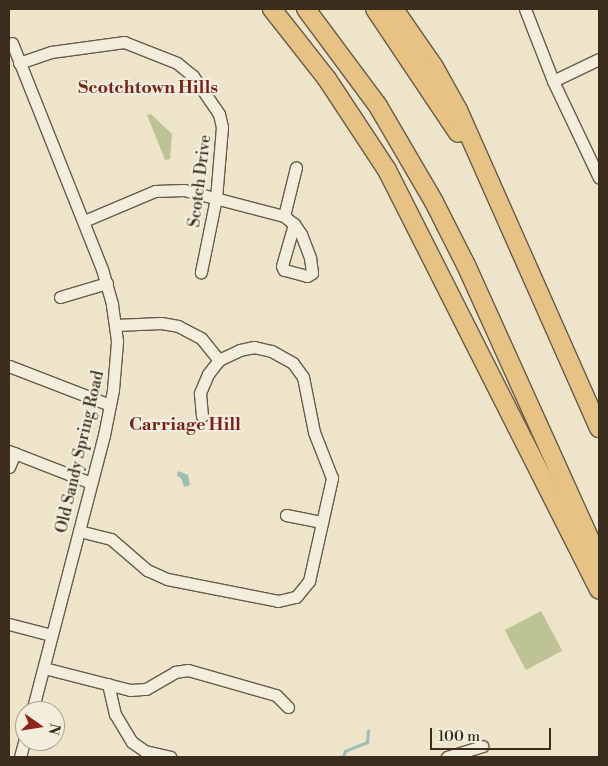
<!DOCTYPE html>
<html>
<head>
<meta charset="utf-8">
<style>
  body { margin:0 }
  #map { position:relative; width:608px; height:766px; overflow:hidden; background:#ede4ca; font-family:"Libre Bodoni",serif }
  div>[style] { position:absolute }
  .green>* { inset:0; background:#bdc394; transform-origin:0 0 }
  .water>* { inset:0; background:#99bfb7 }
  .stream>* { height:2.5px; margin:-1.25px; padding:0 1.25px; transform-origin:1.25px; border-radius:1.25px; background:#99bfb7 }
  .roads { filter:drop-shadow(1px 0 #685b48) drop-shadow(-1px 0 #685b48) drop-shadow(0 1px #685b48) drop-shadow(0 -1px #685b48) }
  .minor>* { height:11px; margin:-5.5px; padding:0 5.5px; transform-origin:5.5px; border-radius:5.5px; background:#f3eddd }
  .highway>* { height:18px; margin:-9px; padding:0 9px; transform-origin:9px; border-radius:9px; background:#e6c285 }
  span { translate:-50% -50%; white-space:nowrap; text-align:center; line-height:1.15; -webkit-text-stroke:4.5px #f3eddd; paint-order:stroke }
  .street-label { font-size:16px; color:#3b2d1d }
  .neighbourhood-label { font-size:18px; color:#7a1f14; font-weight:700 }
  .frame { position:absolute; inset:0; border:10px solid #3b2d1d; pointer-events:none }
  .north { position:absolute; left:15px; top:701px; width:50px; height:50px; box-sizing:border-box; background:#f3eddd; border:1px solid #a9a090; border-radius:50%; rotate:103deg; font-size:14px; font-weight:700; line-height:20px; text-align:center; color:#3b2d1d }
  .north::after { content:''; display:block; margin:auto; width:18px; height:22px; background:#8f2418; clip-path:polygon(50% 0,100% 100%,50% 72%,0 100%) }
  .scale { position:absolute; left:430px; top:728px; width:121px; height:22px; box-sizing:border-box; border:2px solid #3b2d1d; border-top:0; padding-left:6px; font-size:15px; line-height:18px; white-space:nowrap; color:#3b2d1d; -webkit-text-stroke:4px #f3eddd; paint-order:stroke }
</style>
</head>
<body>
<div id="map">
  <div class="green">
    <i style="clip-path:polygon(151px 114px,172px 134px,170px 159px,165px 160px,147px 115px)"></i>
    <i style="left:541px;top:611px;width:45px;height:41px;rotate:62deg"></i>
  </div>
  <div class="water">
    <i style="clip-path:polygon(178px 471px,188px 475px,190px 485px,184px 487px,181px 478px,177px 476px)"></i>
  </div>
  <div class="stream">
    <i style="left:343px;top:757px;width:6px;rotate:-72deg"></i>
    <i style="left:345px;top:751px;width:24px;rotate:-22deg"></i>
    <i style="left:367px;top:742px;width:11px;rotate:-85deg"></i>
  </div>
  <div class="roads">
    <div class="minor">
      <i style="left:525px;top:9px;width:77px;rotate:68.7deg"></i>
      <i style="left:553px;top:81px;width:107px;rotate:64.6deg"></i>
      <i style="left:12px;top:43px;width:243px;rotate:68.3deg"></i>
      <i style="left:102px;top:269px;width:37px;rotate:74deg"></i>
      <i style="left:112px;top:305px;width:37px;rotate:82deg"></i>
      <i style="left:117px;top:342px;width:48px;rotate:94.8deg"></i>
      <i style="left:113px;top:390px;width:46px;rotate:101.3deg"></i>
      <i style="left:104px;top:435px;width:285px;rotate:104.6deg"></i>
      <i style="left:19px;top:63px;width:34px;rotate:-19deg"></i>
      <i style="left:51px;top:52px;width:74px;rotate:-7.8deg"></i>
      <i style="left:124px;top:42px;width:57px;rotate:21.6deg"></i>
      <i style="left:177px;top:63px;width:21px;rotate:39deg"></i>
      <i style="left:193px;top:76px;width:46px;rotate:55.6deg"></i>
      <i style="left:219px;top:114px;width:13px;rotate:77deg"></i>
      <i style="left:222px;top:127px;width:71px;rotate:94.8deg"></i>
      <i style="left:216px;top:198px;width:76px;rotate:101.5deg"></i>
      <i style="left:553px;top:81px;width:51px;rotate:-25.6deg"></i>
      <i style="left:284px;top:216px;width:50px;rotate:-76.2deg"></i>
      <i style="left:84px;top:221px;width:77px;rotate:-22.9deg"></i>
      <i style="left:155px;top:191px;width:29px;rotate:-2deg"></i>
      <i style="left:184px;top:190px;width:103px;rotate:14.6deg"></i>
      <i style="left:284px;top:216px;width:13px;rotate:39deg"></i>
      <i style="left:294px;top:224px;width:12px;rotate:55deg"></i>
      <i style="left:301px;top:234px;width:26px;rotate:69deg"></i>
      <i style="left:310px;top:258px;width:15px;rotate:82deg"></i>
      <i style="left:312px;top:273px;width:6px;rotate:149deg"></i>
      <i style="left:307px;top:276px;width:24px;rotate:-165deg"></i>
      <i style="left:284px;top:270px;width:4px;rotate:-117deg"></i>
      <i style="left:282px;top:266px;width:44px;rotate:-74.1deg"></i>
      <i style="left:60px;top:297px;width:49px;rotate:-16.6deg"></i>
      <i style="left:116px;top:325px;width:45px;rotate:-2.5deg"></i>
      <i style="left:161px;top:323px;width:17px;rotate:10deg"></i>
      <i style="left:178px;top:326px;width:26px;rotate:28deg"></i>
      <i style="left:201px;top:338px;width:28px;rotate:51deg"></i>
      <i style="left:9px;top:366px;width:108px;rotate:21.1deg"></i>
      <i style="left:9px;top:451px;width:88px;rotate:21.3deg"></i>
      <i style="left:9px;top:467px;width:15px;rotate:-67deg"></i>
      <i style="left:286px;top:515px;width:37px;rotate:11deg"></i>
      <i style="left:79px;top:531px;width:33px;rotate:14deg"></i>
      <i style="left:111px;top:539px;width:48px;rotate:40.7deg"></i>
      <i style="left:147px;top:570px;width:22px;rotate:24deg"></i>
      <i style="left:167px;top:579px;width:113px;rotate:11.2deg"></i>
      <i style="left:278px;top:601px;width:18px;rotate:-13deg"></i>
      <i style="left:296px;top:597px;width:21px;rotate:-51deg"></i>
      <i style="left:309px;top:581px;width:106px;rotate:-77.4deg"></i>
      <i style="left:332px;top:478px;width:49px;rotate:-111.4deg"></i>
      <i style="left:314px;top:432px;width:56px;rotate:-101.3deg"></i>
      <i style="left:303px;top:377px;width:17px;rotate:-126deg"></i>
      <i style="left:293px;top:363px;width:25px;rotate:-151deg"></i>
      <i style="left:271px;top:351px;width:17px;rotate:-167deg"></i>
      <i style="left:254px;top:347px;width:14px;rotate:168deg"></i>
      <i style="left:240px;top:350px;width:23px;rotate:155deg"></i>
      <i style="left:219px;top:360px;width:18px;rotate:128deg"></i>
      <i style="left:208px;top:374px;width:21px;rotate:113deg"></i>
      <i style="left:200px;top:393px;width:23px;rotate:85deg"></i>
      <i style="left:9px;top:624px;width:43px;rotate:14.7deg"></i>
      <i style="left:44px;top:668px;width:89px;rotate:14.3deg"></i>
      <i style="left:130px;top:690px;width:16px;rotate:-4deg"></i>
      <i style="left:146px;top:689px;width:34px;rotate:-30deg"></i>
      <i style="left:175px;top:672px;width:13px;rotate:-9deg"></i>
      <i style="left:188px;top:670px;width:91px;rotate:15.9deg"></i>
      <i style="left:276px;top:695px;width:17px;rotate:45deg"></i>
      <i style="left:108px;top:684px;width:31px;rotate:77deg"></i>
      <i style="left:115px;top:714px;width:33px;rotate:59deg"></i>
      <i style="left:132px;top:742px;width:16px;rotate:35deg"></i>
      <i style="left:145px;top:751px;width:26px;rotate:13deg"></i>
      <i style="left:20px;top:757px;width:20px;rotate:-75deg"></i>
      <i style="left:447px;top:757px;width:37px;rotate:-17deg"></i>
    </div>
    <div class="highway">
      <i style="left:272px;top:9px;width:89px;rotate:51.8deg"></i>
      <i style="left:327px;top:79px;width:109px;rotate:56.6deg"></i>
      <i style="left:387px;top:170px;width:470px;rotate:63.2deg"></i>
      <i style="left:306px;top:9px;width:121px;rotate:53.4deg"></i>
      <i style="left:378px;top:106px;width:111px;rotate:59.7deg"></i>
      <i style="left:434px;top:202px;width:71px;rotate:63.1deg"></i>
      <i style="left:466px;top:265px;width:324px;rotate:65.7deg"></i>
      <i style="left:375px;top:9px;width:149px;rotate:56.2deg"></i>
      <i style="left:394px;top:9px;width:70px;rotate:55.4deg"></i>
      <i style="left:434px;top:67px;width:49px;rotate:60.8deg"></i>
      <i style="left:458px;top:110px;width:348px;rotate:66.1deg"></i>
    </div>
  </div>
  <div class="street-label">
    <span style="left:200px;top:181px;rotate:-83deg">Scotch Drive</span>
    <span style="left:80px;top:452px;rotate:-77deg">Old Sandy Spring Road</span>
  </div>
  <div class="neighbourhood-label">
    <span style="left:148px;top:88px">Scotchtown Hills</span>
    <span style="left:185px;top:425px">Carriage Hill</span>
  </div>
  <div class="frame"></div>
  <div class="north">N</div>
  <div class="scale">100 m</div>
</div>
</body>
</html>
